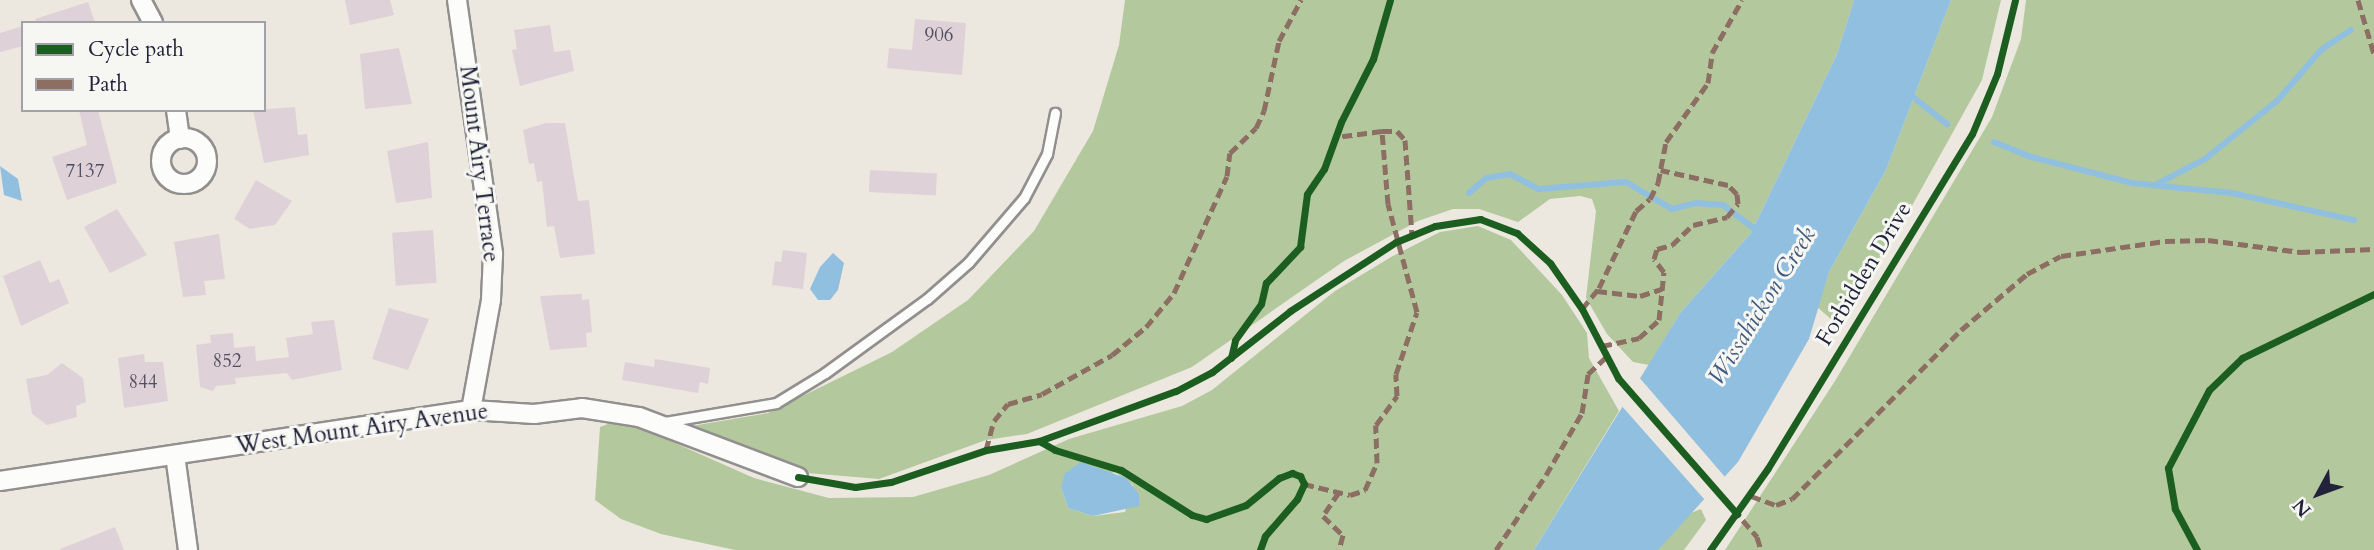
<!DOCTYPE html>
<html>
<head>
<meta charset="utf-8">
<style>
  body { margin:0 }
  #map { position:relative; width:2374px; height:550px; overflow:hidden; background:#ede8df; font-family:Cardo,serif }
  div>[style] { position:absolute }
  .forest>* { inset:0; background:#b3c99d }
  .water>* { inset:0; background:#91bfdf }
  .pier>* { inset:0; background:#ede8df }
  .stream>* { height:6px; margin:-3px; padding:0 3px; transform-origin:3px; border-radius:3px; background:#91bfdf }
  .building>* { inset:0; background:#ded1d7; transform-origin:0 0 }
  .roads { filter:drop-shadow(2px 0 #928f8f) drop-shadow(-2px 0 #928f8f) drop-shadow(0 2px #928f8f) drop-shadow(0 -2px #928f8f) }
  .lane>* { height:9px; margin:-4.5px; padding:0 4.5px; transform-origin:4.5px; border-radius:4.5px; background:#fcfcfa }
  .street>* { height:18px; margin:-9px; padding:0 9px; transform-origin:9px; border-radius:9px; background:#fcfcfa }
  .street>.ring { margin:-9px; padding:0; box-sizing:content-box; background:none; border:18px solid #fcfcfa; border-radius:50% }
  .quiet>* { height:5px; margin-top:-2.5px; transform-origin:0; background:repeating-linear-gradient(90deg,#8d6e63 0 10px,transparent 0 15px) }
  .cycleway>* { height:7px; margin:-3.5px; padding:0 3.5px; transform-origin:3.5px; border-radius:3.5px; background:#1b5e20 }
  span { translate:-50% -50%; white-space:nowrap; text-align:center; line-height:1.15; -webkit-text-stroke:6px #f6f6f2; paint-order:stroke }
  .number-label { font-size:19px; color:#514e62 }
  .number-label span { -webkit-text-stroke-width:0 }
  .street-label { font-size:23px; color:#22223b }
  .water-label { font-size:24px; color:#3f5a7d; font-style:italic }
  .legend { position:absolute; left:21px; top:21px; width:245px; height:91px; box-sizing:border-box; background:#f6f6f2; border:2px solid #a1a1a9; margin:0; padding:9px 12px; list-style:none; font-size:21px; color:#22223b }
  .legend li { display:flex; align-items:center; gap:14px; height:35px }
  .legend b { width:35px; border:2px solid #a1a1a9 }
  .north { position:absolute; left:2283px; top:459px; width:70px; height:70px; -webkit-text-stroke:5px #f6f6f2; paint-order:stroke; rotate:229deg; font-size:19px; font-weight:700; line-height:28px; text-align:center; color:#22223b }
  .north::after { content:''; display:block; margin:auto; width:24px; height:32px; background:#22223b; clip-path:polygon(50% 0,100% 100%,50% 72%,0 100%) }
</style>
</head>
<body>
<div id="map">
  <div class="forest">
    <i style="clip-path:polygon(1125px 0,1854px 0,1837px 54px,1751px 233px,1681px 312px,1649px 365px,1633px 362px,1607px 334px,1586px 298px,1596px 211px,1592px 199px,1580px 196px,1550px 199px,1518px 222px,1479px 209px,1453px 209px,1418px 221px,1344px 261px,1192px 367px,1027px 434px,986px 440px,879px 479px,807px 473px,680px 428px,768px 413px,892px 352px,968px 300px,1034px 231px,1093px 131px,1119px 45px)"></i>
    <i style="clip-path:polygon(1951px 0,2001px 0,1982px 80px,1904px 220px,1847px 311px,1831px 319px,1817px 307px,1829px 272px,1886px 170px)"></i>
    <i style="clip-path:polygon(2026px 0,2374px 0,2374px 550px,1725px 550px,1835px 381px,1992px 117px,2021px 39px)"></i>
    <i style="clip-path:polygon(evenodd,1478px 226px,1511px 240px,1562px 295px,1587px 333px,1589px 358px,1619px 411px,1534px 550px,735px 550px,661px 534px,621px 519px,595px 500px,600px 427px,613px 422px,641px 428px,754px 478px,829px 498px,913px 497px,989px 475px,1069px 439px,1182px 406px,1212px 390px,1335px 291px,1391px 257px,1440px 232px,1478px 226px,1115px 472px,1133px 485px,1125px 512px,1093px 516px,1068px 508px,1061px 487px,1115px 472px)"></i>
    <i style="clip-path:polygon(1701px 509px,1706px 520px,1684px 550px,1658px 550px,1688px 514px)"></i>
  </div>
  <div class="water">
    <i style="clip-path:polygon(1854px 0,1951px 0,1886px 170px,1829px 272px,1809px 339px,1738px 462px,1658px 550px,1534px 550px,1681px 312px,1751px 233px,1837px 54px)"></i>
    <i style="clip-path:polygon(0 166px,18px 179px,22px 201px,4px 195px)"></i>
    <i style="clip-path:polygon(833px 253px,844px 263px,838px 290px,830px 300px,818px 300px,810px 289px,820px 267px)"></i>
    <i style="clip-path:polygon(1081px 462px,1126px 478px,1139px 494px,1139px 506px,1093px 516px,1068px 508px,1061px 487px,1065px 473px)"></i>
  </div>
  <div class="pier">
    <i style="clip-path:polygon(1638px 376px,1725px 477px,1705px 500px,1620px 404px)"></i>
  </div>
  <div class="stream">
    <i style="left:1908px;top:93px;width:50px;rotate:38.5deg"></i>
    <i style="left:1994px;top:142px;width:37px;rotate:22deg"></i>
    <i style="left:2028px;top:156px;width:107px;rotate:14.6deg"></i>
    <i style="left:2132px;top:183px;width:100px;rotate:5.7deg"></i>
    <i style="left:2232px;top:193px;width:125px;rotate:12.5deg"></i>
    <i style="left:2155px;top:185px;width:56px;rotate:-27.5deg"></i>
    <i style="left:2205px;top:159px;width:92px;rotate:-38.9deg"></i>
    <i style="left:2277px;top:101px;width:67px;rotate:-49.2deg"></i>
    <i style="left:2321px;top:50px;width:36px;rotate:-34deg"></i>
    <i style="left:1469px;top:193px;width:23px;rotate:-41deg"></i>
    <i style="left:1486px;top:178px;width:24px;rotate:-9deg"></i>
    <i style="left:1510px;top:174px;width:32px;rotate:28deg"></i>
    <i style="left:1538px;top:189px;width:88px;rotate:-4.5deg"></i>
    <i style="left:1626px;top:182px;width:53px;rotate:30.4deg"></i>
    <i style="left:1672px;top:209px;width:25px;rotate:-14deg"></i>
    <i style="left:1696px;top:203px;width:27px;rotate:4deg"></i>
    <i style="left:1723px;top:205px;width:46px;rotate:37.1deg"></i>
  </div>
  <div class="building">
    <i style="clip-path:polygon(345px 0,390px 0,394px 15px,350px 25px)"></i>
    <i style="clip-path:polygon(88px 2px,95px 23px,36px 23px,35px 19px)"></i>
    <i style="clip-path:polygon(915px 19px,966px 23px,962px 75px,887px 68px,889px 48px,912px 50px)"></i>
    <i style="clip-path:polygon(550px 25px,554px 52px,570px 50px,574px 71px,520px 86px,512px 50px,517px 49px,514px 30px)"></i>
    <i style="clip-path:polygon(23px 26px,23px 46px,0 52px,0 33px)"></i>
    <i style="clip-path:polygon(399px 48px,412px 104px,365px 109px,360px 54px)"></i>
    <i style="clip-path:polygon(295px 107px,298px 135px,307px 134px,309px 155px,264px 163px,253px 110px)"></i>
    <i style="clip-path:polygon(79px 110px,98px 110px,117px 183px,67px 200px,52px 157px,87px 145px)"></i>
    <i style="clip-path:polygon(546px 123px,565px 123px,578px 201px,589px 200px,595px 254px,560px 258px,554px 226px,547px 227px,542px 181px,537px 182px,534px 163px,529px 164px,523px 130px)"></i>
    <i style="clip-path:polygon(428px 142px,432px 198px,396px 203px,387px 151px)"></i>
    <i style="left:870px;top:170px;width:67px;height:22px;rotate:3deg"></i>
    <i style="clip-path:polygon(256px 180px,292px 201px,275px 225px,250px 229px,234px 219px)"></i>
    <i style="clip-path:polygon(117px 209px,147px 255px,110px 273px,84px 227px)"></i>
    <i style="left:433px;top:230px;width:53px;height:41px;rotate:86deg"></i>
    <i style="clip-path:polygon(219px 234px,225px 279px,204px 281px,206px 295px,183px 297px,174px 242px)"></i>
    <i style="clip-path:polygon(783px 250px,807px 253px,803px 289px,772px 285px,775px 261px,781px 262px)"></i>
    <i style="clip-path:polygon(40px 260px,50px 283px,59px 279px,69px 303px,21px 326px,3px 276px)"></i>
    <i style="clip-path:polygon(582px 294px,582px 300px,589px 299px,592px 332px,586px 333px,587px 347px,550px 350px,540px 296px)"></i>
    <i style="clip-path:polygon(389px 308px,429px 319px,408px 370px,372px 359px)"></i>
    <i style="clip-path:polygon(334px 320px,342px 370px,292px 380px,287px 373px,235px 378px,236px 384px,216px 386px,213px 391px,200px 387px,196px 345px,211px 343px,210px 335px,233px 333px,234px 348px,255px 346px,256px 361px,289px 357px,286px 338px,313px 334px,311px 322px)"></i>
    <i style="clip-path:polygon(144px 354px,145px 362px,163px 362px,168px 401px,124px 408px,118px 358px)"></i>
    <i style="clip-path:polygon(655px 359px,710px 368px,708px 384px,700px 382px,698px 393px,622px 380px,625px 362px,654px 367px)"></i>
    <i style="clip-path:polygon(62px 363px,83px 378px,86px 402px,76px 406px,77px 417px,47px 425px,32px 414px,26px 379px,47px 375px)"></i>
    <i style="clip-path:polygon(115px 527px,124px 550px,60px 550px,60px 549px)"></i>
  </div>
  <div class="roads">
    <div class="lane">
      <i style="left:665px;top:422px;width:113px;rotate:-9.7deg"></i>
      <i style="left:776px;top:403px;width:57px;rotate:-31.5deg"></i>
      <i style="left:825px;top:373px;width:126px;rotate:-36deg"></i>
      <i style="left:927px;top:299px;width:55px;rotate:-41.3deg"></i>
      <i style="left:968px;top:263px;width:86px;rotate:-49.3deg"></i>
      <i style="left:1024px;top:198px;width:50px;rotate:-62.4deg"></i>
      <i style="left:1047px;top:154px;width:42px;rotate:-79deg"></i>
    </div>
    <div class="street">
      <i style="left:141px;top:0;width:26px;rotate:62deg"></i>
      <i style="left:457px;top:0;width:257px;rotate:81.9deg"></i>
      <i style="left:493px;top:254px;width:46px;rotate:92.5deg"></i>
      <i style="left:491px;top:300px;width:112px;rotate:100.3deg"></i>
      <i style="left:176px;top:110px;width:29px;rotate:82deg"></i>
      <i class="ring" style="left:161px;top:138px;width:28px;height:28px"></i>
      <i style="left:175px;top:455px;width:96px;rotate:82.2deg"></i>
      <i style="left:0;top:481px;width:476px;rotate:-8.6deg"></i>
      <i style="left:471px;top:410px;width:63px;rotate:3.6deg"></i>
      <i style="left:534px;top:414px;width:48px;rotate:-7.1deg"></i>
      <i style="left:582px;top:408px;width:58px;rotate:9deg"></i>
      <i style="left:639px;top:417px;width:170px;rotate:20.7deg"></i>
    </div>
  </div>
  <div class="quiet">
    <i style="left:2358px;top:0;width:56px;rotate:73.5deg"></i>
    <i style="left:1382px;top:131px;width:15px"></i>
    <i style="left:1397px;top:131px;width:12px;rotate:48deg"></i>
    <i style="left:1405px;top:140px;width:96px;rotate:85.8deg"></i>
    <i style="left:1597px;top:291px;width:43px;rotate:6.6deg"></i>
    <i style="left:1640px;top:296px;width:23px;rotate:-18deg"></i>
    <i style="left:1582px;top:309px;width:27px;rotate:-51deg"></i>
    <i style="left:1599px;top:288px;width:85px;rotate:-64.3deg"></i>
    <i style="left:1636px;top:211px;width:18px;rotate:-41deg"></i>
    <i style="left:1650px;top:199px;width:18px;rotate:-63deg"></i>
    <i style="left:1658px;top:183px;width:42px;rotate:-79deg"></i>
    <i style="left:1666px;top:142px;width:72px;rotate:-54.6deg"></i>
    <i style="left:1708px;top:83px;width:30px;rotate:-82deg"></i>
    <i style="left:1712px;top:53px;width:61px;rotate:-60.5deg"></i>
    <i style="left:1602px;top:346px;width:38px;rotate:-12deg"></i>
    <i style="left:1639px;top:338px;width:27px;rotate:-42deg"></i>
    <i style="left:1659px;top:320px;width:48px;rotate:-84.1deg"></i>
    <i style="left:1664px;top:272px;width:16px;rotate:-128deg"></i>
    <i style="left:1654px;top:259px;width:10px;rotate:-73deg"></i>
    <i style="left:1657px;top:249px;width:16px;rotate:-15deg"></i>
    <i style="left:1672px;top:245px;width:29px;rotate:-44deg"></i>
    <i style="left:1693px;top:225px;width:35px;rotate:-13deg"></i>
    <i style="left:1727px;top:217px;width:17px;rotate:-50deg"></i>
    <i style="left:1738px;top:204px;width:10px;rotate:-96deg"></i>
    <i style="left:1737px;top:194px;width:13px;rotate:-135deg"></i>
    <i style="left:1728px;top:185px;width:69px;rotate:-167.4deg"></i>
    <i style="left:986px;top:450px;width:30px;rotate:-75deg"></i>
    <i style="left:994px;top:421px;width:22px;rotate:-51deg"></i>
    <i style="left:1008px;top:404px;width:35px;rotate:-16deg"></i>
    <i style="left:1042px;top:394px;width:80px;rotate:-29.1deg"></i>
    <i style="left:1112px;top:355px;width:44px;rotate:-39.5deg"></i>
    <i style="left:1146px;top:327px;width:44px;rotate:-50.5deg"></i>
    <i style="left:1174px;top:293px;width:128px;rotate:-65.6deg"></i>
    <i style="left:1227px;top:176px;width:23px;rotate:-83deg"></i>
    <i style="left:1230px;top:153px;width:36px;rotate:-44deg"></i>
    <i style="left:1256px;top:128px;width:19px;rotate:-65deg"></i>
    <i style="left:1264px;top:111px;width:72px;rotate:-77.9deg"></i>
    <i style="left:1279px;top:41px;width:47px;rotate:-61.8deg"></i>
    <i style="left:1304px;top:484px;width:47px;rotate:13.4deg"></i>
    <i style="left:1350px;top:495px;width:16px;rotate:-18deg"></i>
    <i style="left:1365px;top:490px;width:30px;rotate:-66deg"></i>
    <i style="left:1377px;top:463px;width:38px;rotate:-92deg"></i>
    <i style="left:1376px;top:425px;width:36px;rotate:-54deg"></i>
    <i style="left:1397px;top:396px;width:22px;rotate:-93deg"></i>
    <i style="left:1396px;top:374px;width:65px;rotate:-71.3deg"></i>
    <i style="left:1417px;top:312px;width:112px;rotate:-105deg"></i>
    <i style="left:1388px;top:204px;width:73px;rotate:-94.7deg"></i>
    <i style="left:1382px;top:131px;width:46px;rotate:172.6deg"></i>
    <i style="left:1339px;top:492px;width:29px;rotate:124deg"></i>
    <i style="left:1323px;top:516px;width:28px;rotate:44deg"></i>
    <i style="left:1343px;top:535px;width:16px;rotate:105deg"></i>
    <i style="left:1751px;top:496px;width:27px;rotate:20deg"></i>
    <i style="left:1776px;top:505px;width:17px;rotate:-21deg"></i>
    <i style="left:1792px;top:499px;width:239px;rotate:-45deg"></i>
    <i style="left:1961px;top:330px;width:87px;rotate:-40.3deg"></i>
    <i style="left:2027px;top:274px;width:38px;rotate:-28deg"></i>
    <i style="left:2061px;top:256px;width:105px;rotate:-8.2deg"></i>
    <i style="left:2165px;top:241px;width:43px;rotate:-1.3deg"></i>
    <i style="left:2208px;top:240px;width:93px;rotate:7.4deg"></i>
    <i style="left:2300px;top:252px;width:74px;rotate:-2.3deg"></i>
    <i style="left:1733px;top:509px;width:37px;rotate:49deg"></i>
    <i style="left:1757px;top:537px;width:14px;rotate:73deg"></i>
    <i style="left:1496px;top:550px;width:90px;rotate:-56.3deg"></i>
    <i style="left:1546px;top:475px;width:72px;rotate:-59.9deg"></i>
    <i style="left:1582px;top:413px;width:39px;rotate:-81deg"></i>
    <i style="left:1588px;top:374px;width:25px;rotate:-43deg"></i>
  </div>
  <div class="cycleway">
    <i style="left:1231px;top:358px;width:18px;rotate:-77deg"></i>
    <i style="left:1235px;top:340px;width:44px;rotate:-54.2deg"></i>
    <i style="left:1261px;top:304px;width:22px;rotate:-77deg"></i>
    <i style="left:1266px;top:283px;width:50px;rotate:-46.6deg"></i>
    <i style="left:1300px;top:247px;width:53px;rotate:-82.5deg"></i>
    <i style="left:1307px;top:194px;width:30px;rotate:-56deg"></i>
    <i style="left:1324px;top:169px;width:50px;rotate:-70.1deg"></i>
    <i style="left:1341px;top:122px;width:71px;rotate:-63.1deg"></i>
    <i style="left:1373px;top:59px;width:61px;rotate:-73.9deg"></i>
    <i style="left:1039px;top:441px;width:18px;rotate:29deg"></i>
    <i style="left:1055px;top:450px;width:69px;rotate:16.9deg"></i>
    <i style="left:1121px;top:470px;width:84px;rotate:32.4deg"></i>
    <i style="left:1192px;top:515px;width:15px;rotate:16deg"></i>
    <i style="left:1206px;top:519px;width:42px;rotate:-19.3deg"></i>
    <i style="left:1246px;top:505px;width:43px;rotate:-39.3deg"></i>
    <i style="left:1279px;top:478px;width:14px;rotate:-21deg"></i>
    <i style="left:1292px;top:473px;width:9px;rotate:21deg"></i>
    <i style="left:1300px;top:476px;width:9px;rotate:63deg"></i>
    <i style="left:1304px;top:484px;width:17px;rotate:115deg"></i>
    <i style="left:1297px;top:499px;width:49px;rotate:130.9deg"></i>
    <i style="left:1265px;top:536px;width:15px;rotate:110deg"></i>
    <i style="left:798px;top:477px;width:58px;rotate:10deg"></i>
    <i style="left:855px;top:487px;width:36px;rotate:-8deg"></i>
    <i style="left:891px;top:482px;width:100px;rotate:-18.6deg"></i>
    <i style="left:986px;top:450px;width:54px;rotate:-9.6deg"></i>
    <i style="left:1039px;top:441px;width:146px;rotate:-20.1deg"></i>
    <i style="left:1176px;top:391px;width:41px;rotate:-27.8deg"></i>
    <i style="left:1212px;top:372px;width:99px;rotate:-38deg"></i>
    <i style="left:1290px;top:311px;width:126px;rotate:-33.1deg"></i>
    <i style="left:1396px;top:242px;width:42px;rotate:-22.3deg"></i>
    <i style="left:1435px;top:226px;width:46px;rotate:-8.8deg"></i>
    <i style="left:1480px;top:219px;width:40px;rotate:21deg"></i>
    <i style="left:1517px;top:233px;width:45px;rotate:42.3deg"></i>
    <i style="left:1550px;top:263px;width:56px;rotate:55.2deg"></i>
    <i style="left:1582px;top:309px;width:78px;rotate:62.4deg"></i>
    <i style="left:1618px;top:378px;width:181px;rotate:48.8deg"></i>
    <i style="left:1710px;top:550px;width:100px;rotate:-54.7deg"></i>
    <i style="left:1768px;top:468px;width:391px;rotate:-58.6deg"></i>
    <i style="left:1972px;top:134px;width:65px;rotate:-67.4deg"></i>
    <i style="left:1997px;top:74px;width:76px;rotate:-76.3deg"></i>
    <i style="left:2197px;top:550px;width:47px;rotate:-118.2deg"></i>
    <i style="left:2175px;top:509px;width:42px;rotate:-99.7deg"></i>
    <i style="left:2168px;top:468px;width:88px;rotate:-62.3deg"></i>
    <i style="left:2209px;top:390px;width:46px;rotate:-44.1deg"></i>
    <i style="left:2242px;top:358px;width:147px;rotate:-25.9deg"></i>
  </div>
  <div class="number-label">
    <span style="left:939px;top:36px">906</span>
    <span style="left:85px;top:172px">7137</span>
    <span style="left:227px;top:362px">852</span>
    <span style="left:143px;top:383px">844</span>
  </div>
  <div class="street-label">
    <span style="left:479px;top:164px;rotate:83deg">Mount Airy Terrace</span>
    <span style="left:1864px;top:274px;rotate:-59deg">Forbidden Drive</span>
    <span style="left:362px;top:429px;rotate:-8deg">West Mount Airy Avenue</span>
  </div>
  <div class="water-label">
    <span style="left:1762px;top:306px;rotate:-58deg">Wissahickon Creek</span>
  </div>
  <ul class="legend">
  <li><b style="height:9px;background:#1b5e20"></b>Cycle path</li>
  <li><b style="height:9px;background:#8d6e63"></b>Path</li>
  </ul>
  <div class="north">N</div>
</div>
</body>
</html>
